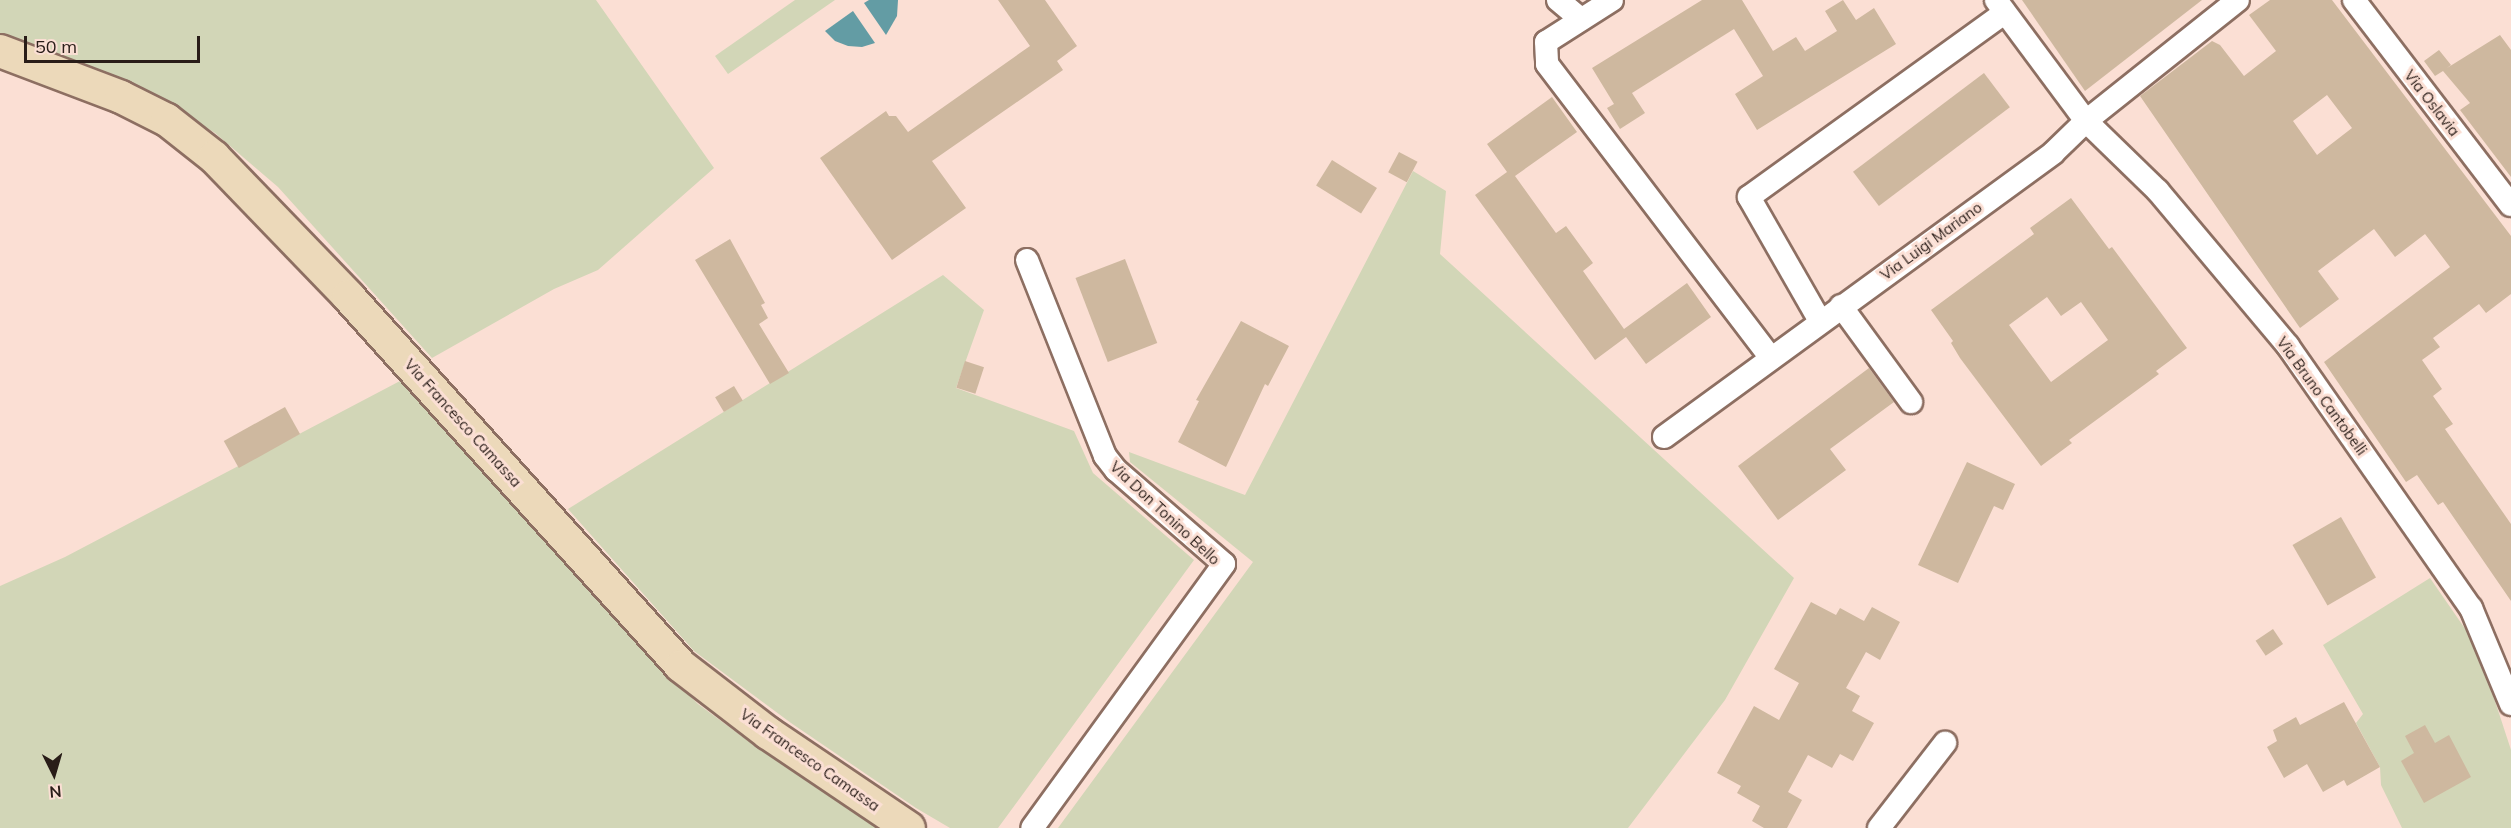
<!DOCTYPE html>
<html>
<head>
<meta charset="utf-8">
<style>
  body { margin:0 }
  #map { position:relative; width:2511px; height:828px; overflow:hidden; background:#fbdfd4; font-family:Mulish,sans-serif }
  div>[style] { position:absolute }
  .green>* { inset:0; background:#d2d6b7 }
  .water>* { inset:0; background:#639ca4 }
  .building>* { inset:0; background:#ceb89f; transform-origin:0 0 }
  .roads { filter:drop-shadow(2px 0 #8d6f62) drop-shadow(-2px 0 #8d6f62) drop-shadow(0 2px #8d6f62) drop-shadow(0 -2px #8d6f62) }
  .street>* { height:22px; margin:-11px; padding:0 11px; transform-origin:11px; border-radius:11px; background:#fff }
  .secondary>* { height:32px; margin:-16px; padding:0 16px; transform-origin:16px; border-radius:16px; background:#ecd9ba }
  span { translate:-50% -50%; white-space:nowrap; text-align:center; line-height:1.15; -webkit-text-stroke:6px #fbdfd4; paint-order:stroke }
  .street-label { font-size:15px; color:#291d18 }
  .north { position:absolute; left:24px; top:744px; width:60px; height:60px; -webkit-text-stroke:4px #fbdfd4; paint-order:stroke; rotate:175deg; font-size:16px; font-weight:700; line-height:24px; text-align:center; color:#291d18 }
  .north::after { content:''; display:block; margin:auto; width:21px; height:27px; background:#291d18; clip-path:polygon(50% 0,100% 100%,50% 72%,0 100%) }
  .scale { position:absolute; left:24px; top:36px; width:176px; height:27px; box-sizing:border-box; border:3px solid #291d18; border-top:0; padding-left:8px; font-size:18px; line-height:21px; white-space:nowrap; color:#291d18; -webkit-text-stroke:4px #fbdfd4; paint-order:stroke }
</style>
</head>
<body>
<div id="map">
  <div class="green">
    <i style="clip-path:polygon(0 0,596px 0,714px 168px,598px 270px,554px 289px,432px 358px,278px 187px,215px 133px,156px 96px,0 33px)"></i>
    <i style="clip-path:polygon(795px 0,835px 0,728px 74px,715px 56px)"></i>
    <i style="clip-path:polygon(1413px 171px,1446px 191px,1440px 254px,1794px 578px,1725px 700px,1628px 828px,1058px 828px,1253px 562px,1130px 462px,1129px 452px,1245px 495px)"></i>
    <i style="clip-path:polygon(943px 275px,984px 310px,956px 388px,1074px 431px,1093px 473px,1194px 560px,998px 828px,950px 828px,916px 808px,791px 723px,694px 651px,568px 509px)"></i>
    <i style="clip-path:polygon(400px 381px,629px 635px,698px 704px,755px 746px,882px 828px,0 828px,0 586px,65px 557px)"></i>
    <i style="clip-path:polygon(2430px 578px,2477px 646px,2511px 750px,2511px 828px,2402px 828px,2381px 785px,2380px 767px,2356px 723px,2363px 714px,2323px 645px)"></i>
  </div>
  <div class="water">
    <i style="clip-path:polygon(869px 0,898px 0,897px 16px,886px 35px,864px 3px)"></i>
    <i style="clip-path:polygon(853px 11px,875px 43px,862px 47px,848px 46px,835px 41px,825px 31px)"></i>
  </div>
  <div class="building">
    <i style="clip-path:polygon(998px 0,1045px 0,1077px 46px,1057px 61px,1063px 70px,932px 161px,966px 208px,892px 260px,820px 158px,886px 111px,889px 116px,896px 116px,908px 132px,1030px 46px)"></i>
    <i style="clip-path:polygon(1702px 0,1742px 0,1773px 51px,1796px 37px,1805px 51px,1837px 31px,1825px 11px,1843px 0,1856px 20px,1874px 8px,1896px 44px,1757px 130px,1735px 94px,1763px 76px,1734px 29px,1632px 93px,1645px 113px,1620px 129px,1607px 108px,1614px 104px,1592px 68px)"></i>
    <i style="clip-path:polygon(2022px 0,2202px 0,2085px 91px)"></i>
    <i style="clip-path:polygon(evenodd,2270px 0,2332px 0,2511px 236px,2511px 294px,2486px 313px,2479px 304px,2433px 338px,2440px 347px,2422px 360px,2442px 389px,2433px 396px,2453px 424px,2445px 429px,2511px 524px,2511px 601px,2443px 502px,2438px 505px,2417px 475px,2406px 482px,2324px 362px,2450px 267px,2425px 234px,2395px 257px,2374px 229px,2318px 271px,2339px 299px,2300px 328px,2140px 96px,2212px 41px,2220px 45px,2244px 76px,2276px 51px,2249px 15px,2270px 0,2327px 95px,2352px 128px,2317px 155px,2293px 121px,2327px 95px)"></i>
    <i style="clip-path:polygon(2500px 35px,2511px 50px,2511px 177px,2460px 110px,2470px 103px,2443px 71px,2435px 76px,2424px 61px,2439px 50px,2451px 65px,2447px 68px)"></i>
    <i style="left:1984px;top:73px;width:43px;height:164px;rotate:53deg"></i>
    <i style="clip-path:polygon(1552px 97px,1577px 132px,1515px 176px,1556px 233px,1566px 226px,1593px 263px,1583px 271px,1624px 329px,1687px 283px,1711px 317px,1646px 364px,1626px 337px,1595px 360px,1475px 195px,1507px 172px,1487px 144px)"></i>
    <i style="left:1399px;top:152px;width:21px;height:23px;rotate:28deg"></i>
    <i style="left:1332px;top:160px;width:53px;height:30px;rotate:32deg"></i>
    <i style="clip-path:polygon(evenodd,2071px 198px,2109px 249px,2112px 247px,2187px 348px,2156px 371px,2159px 374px,2069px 440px,2072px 443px,2041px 466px,1960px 358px,1951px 343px,1953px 341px,1931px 310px,2034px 234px,2030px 228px,2071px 198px,2047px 297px,2061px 316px,2081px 302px,2108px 340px,2051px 382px,2009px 325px,2047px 297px)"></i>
    <i style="clip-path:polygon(730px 239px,765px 303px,761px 305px,768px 318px,759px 324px,789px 373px,770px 384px,695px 260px)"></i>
    <i style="left:1125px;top:259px;width:90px;height:53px;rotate:69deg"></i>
    <i style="clip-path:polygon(1241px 321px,1289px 346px,1268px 386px,1265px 384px,1226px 467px,1178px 442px,1199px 401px,1196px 400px)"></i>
    <i style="left:965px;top:361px;width:20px;height:28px;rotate:18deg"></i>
    <i style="clip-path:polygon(1869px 368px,1894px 402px,1830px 449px,1846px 470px,1778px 520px,1738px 466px)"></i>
    <i style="left:734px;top:386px;width:17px;height:22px;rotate:59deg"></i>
    <i style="left:285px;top:407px;width:31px;height:70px;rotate:61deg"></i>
    <i style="clip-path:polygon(1967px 462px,2015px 484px,2003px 510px,1994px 506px,1958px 583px,1918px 565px)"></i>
    <i style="left:2341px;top:517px;width:70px;height:56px;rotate:60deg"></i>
    <i style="clip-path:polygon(1811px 602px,1836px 615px,1840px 608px,1864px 621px,1872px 607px,1900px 622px,1880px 660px,1866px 652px,1846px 688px,1860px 696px,1852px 711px,1874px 723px,1853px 761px,1840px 754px,1832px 768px,1808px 755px,1788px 792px,1802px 800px,1787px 828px,1764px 828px,1752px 821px,1760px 806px,1737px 793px,1741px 786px,1717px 773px,1754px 706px,1779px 720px,1799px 683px,1774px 669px)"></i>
    <i style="left:2273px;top:629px;width:18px;height:21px;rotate:56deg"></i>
    <i style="clip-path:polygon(2344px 702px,2380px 767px,2347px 786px,2344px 780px,2323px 792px,2307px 764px,2284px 778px,2267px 747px,2277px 741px,2273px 730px,2296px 717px,2300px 725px)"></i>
    <i style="clip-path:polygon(2425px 725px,2435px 743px,2449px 735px,2471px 777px,2424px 803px,2401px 761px,2414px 753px,2405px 736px)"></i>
  </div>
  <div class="roads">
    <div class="street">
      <i style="left:1558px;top:0;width:30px;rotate:40deg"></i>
      <i style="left:1612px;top:0;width:78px;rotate:147.5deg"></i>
      <i style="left:1546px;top:42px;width:22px;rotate:87deg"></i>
      <i style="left:1547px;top:64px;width:370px;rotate:52.7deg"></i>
      <i style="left:1996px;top:0;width:151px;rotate:53.4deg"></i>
      <i style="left:2086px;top:121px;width:100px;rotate:44.2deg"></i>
      <i style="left:2158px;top:191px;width:202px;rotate:50deg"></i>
      <i style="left:2288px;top:346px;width:320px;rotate:55.1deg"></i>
      <i style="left:2471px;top:608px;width:104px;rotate:67.4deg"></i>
      <i style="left:2354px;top:0;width:258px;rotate:52.6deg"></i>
      <i style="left:1027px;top:260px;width:211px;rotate:68.3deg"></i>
      <i style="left:1105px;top:456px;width:18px;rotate:52deg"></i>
      <i style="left:1116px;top:470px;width:143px;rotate:41deg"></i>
      <i style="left:1224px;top:564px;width:326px;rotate:126deg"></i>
      <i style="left:1841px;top:306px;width:119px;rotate:53.9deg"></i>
      <i style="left:1820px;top:321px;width:143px;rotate:-119.8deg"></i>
      <i style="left:1749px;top:197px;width:314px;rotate:-35.8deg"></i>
      <i style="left:1664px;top:437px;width:482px;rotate:-36.1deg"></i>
      <i style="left:2053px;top:153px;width:46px;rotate:-44.1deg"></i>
      <i style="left:2086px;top:121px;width:194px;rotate:-38.5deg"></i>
      <i style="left:1879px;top:828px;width:108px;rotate:-52.2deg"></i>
    </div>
    <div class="secondary">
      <i style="left:0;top:51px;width:129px;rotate:20.8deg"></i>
      <i style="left:121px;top:97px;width:51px;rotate:26.6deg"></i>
      <i style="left:167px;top:120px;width:60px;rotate:38.2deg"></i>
      <i style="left:214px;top:157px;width:193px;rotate:46deg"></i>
      <i style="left:348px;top:296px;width:498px;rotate:48deg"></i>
      <i style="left:681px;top:666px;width:110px;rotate:37.6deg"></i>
      <i style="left:768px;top:733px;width:170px;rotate:34deg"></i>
    </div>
  </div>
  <div class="street-label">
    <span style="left:2432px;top:103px;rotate:52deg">Via Oslavia</span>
    <span style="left:1931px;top:241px;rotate:-36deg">Via Luigi Mariano</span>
    <span style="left:2322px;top:396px;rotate:54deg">Via Bruno Cantobelli</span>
    <span style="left:463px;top:423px;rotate:48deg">Via Francesco Camassa</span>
    <span style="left:1165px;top:513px;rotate:43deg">Via Don Tonino Bello</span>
    <span style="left:810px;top:760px;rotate:35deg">Via Francesco Camassa</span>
  </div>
  <div class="north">N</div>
  <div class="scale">50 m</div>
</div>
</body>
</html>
